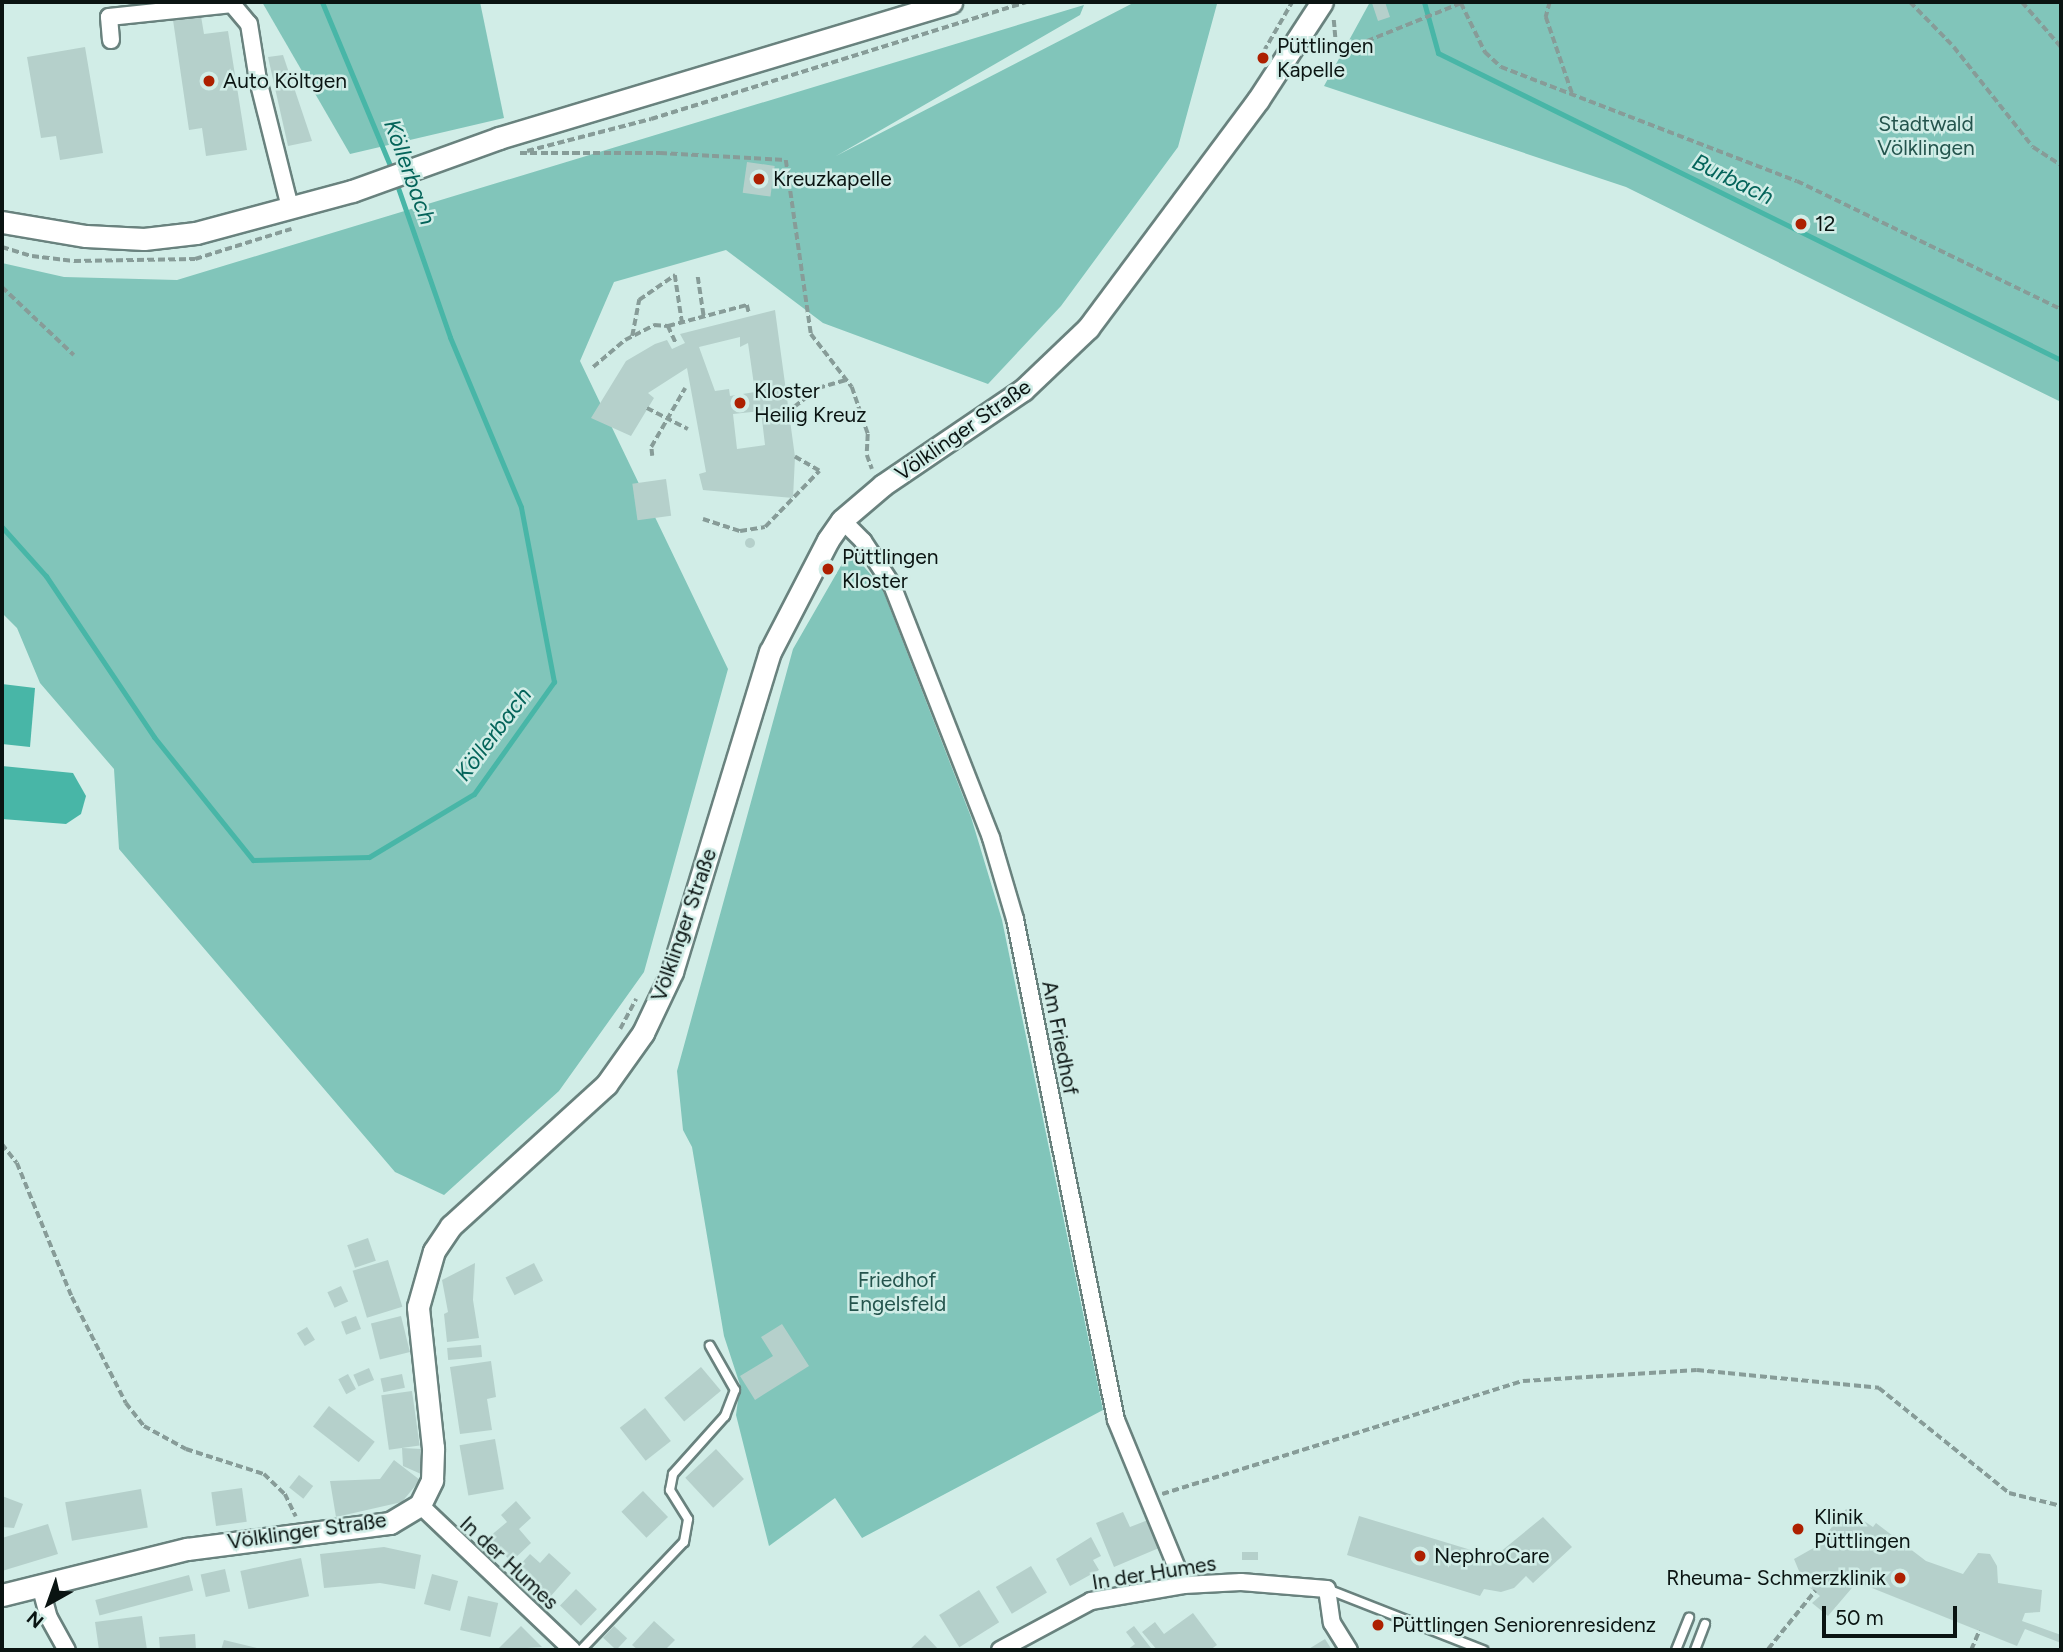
<!DOCTYPE html>
<html>
<head>
<meta charset="utf-8">
<style>
  body { margin:0 }
  #map { position:relative; width:2063px; height:1652px; overflow:hidden; background:#d1ede7; font-family:Figtree,sans-serif }
  div>[style] { position:absolute }
  .green>* { inset:0; background:#81c5ba }
  .water>* { inset:0; background:#48b6a7 }
  .stream>* { height:5px; margin:-2.5px; padding:0 2.5px; transform-origin:2.5px; border-radius:2.5px; background:#48b6a7 }
  .building>* { inset:0; background:#b5d0cb; transform-origin:0 0 }
  .round { border-radius:50% }
  .path>* { height:3.5px; margin-top:-1.75px; transform-origin:0; background:repeating-linear-gradient(90deg,#879c98 0 7px,transparent 0 10.5px) }
  .roads { filter:drop-shadow(2px 0 #69827e) drop-shadow(-2px 0 #69827e) drop-shadow(0 2px #69827e) drop-shadow(0 -2px #69827e) }
  .lane>* { height:8px; margin:-4px; padding:0 4px; transform-origin:4px; border-radius:4px; background:#fff }
  .street>* { height:16px; margin:-8px; padding:0 8px; transform-origin:8px; border-radius:8px; background:#fff }
  .secondary>* { height:21px; margin:-10.5px; padding:0 10.5px; transform-origin:10.5px; border-radius:10.5px; background:#fff }
  .dots>* { width:19px; height:19px; translate:-50% -50%; box-sizing:border-box; border:4px solid #d1ede7; border-radius:50% }
  span { translate:-50% -50%; white-space:nowrap; text-align:center; line-height:1.15; -webkit-text-stroke:5px #d1ede7; paint-order:stroke }
  .poi-label { font-size:21px; color:#0a1412 }
  .left { translate:0 -50%; text-align:left }
  .right { translate:-100% -50%; text-align:right }
  .park-label { font-size:21px; color:#24544d }
  .street-label { font-size:21px; color:#0a1412 }
  .water-label { font-size:23px; color:#04645a; font-style:italic }
  .frame { position:absolute; inset:0; border:4px solid #0a1412; pointer-events:none }
  .north { position:absolute; left:14px; top:1568px; width:70px; height:70px; -webkit-text-stroke:5px #d1ede7; paint-order:stroke; rotate:220deg; font-size:19px; font-weight:700; line-height:28px; text-align:center; color:#0a1412 }
  .north::after { content:''; display:block; margin:auto; width:24px; height:32px; background:#0a1412; clip-path:polygon(50% 0,100% 100%,50% 72%,0 100%) }
  .scale { position:absolute; left:1822px; top:1606px; width:135px; height:32px; box-sizing:border-box; border:4px solid #0a1412; border-top:0; padding-left:9px; font-size:21px; line-height:24px; white-space:nowrap; color:#0a1412; -webkit-text-stroke:5px #d1ede7; paint-order:stroke }
</style>
</head>
<body>
<div id="map">
  <div class="green">
    <i style="clip-path:polygon(262px 2px,480px 2px,504px 118px,350px 154px)"></i>
    <i style="clip-path:polygon(1135px 2px,1217px 4px,1178px 147px,1061px 306px,988px 384px,823px 323px,726px 250px,614px 282px,580px 361px,728px 669px,644px 972px,559px 1091px,444px 1195px,395px 1172px,119px 849px,114px 769px,40px 683px,17px 628px,2px 613px,2px 263px,64px 277px,177px 280px,1084px 5px,1080px 15px,836px 156px)"></i>
    <i style="clip-path:polygon(1370px 2px,2061px 2px,2061px 402px,1626px 187px,1324px 86px)"></i>
    <i style="clip-path:polygon(850px 550px,882px 588px,971px 817px,1002px 920px,1103px 1410px,862px 1538px,835px 1498px,769px 1546px,736px 1415px,740px 1385px,724px 1336px,692px 1147px,683px 1130px,677px 1071px,793px 649px)"></i>
  </div>
  <div class="water">
    <i style="clip-path:polygon(2px 684px,35px 688px,30px 747px,2px 744px)"></i>
    <i style="clip-path:polygon(2px 766px,73px 773px,86px 796px,81px 814px,66px 824px,2px 819px)"></i>
  </div>
  <div class="stream">
    <i style="left:322px;top:2px;width:182px;rotate:67.4deg"></i>
    <i style="left:1424px;top:2px;width:53px;rotate:74.6deg"></i>
    <i style="left:1438px;top:53px;width:695px;rotate:26.23deg"></i>
    <i style="left:2px;top:527px;width:66px;rotate:48.1deg"></i>
    <i style="left:46px;top:576px;width:194px;rotate:56.1deg"></i>
    <i style="left:154px;top:737px;width:158px;rotate:51.2deg"></i>
    <i style="left:253px;top:860px;width:116px;rotate:-1.5deg"></i>
    <i style="left:369px;top:857px;width:122px;rotate:-31deg"></i>
    <i style="left:474px;top:794px;width:138px;rotate:-54.5deg"></i>
    <i style="left:554px;top:682px;width:178px;rotate:-100.7deg"></i>
    <i style="left:521px;top:507px;width:184px;rotate:-112.7deg"></i>
    <i style="left:450px;top:337px;width:167px;rotate:-109.2deg"></i>
  </div>
  <div class="building">
    <i style="clip-path:polygon(1377px 2px,1385px 2px,1390px 17px,1378px 21px,1372px 3px)"></i>
    <i style="clip-path:polygon(201px 16px,204px 34px,228px 31px,247px 150px,206px 156px,202px 128px,189px 130px,173px 20px)"></i>
    <i style="clip-path:polygon(85px 47px,103px 153px,60px 160px,56px 136px,41px 138px,27px 57px)"></i>
    <i style="clip-path:polygon(283px 55px,312px 141px,288px 146px,268px 57px)"></i>
    <i style="left:747px;top:162px;width:28px;height:31px;rotate:8deg"></i>
    <i style="clip-path:polygon(evenodd,775px 310px,795px 457px,793px 498px,703px 490px,699px 474px,706px 472px,687px 368px,648px 393px,654px 398px,631px 436px,591px 418px,626px 361px,655px 344px,667px 340px,672px 349px,685px 343px,680px 334px,775px 310px,740px 337px,740px 347px,748px 343px,755px 392px,730px 396px,729px 389px,715px 391px,699px 347px,740px 337px,775px 310px,761px 411px,765px 445px,737px 449px,733px 414px,761px 411px)"></i>
    <i style="left:666px;top:479px;width:37px;height:34px;rotate:82deg"></i>
    <i class="round" style="left:745px;top:538px;width:10px;height:10px"></i>
    <i style="left:368px;top:1238px;width:24px;height:22px;rotate:71deg"></i>
    <i style="left:388px;top:1260px;width:49px;height:37px;rotate:73deg"></i>
    <i style="clip-path:polygon(475px 1263px,473px 1300px,479px 1338px,447px 1342px,444px 1314px,448px 1312px,442px 1280px)"></i>
    <i style="left:534px;top:1263px;width:20px;height:32px;rotate:63deg"></i>
    <i style="left:341px;top:1286px;width:17px;height:15px;rotate:65deg"></i>
    <i style="left:356px;top:1316px;width:14px;height:16px;rotate:69deg"></i>
    <i style="left:401px;top:1316px;width:37px;height:31px;rotate:76deg"></i>
    <i style="clip-path:polygon(782px 1324px,809px 1366px,755px 1400px,740px 1376px,773px 1356px,761px 1337px)"></i>
    <i style="left:307px;top:1327px;width:15px;height:12px;rotate:58deg"></i>
    <i style="left:481px;top:1345px;width:12px;height:34px;rotate:85deg"></i>
    <i style="clip-path:polygon(491px 1361px,496px 1397px,487px 1399px,492px 1430px,460px 1434px,450px 1367px)"></i>
    <i style="left:701px;top:1367px;width:31px;height:48px;rotate:50deg"></i>
    <i style="left:369px;top:1368px;width:13px;height:17px;rotate:67deg"></i>
    <i style="left:348px;top:1374px;width:17px;height:11px;rotate:62deg"></i>
    <i style="left:402px;top:1374px;width:14px;height:22px;rotate:78deg"></i>
    <i style="left:412px;top:1391px;width:55px;height:31px;rotate:82deg"></i>
    <i style="left:329px;top:1406px;width:58px;height:26px;rotate:38deg"></i>
    <i style="left:645px;top:1408px;width:42px;height:32px;rotate:52deg"></i>
    <i style="left:495px;top:1439px;width:51px;height:36px;rotate:80deg"></i>
    <i style="clip-path:polygon(402px 1448px,422px 1449px,421px 1474px,403px 1466px)"></i>
    <i style="left:716px;top:1449px;width:41px;height:42px;rotate:47deg"></i>
    <i style="clip-path:polygon(394px 1460px,420px 1480px,402px 1502px,336px 1517px,330px 1481px,380px 1479px)"></i>
    <i style="left:299px;top:1475px;width:18px;height:16px;rotate:38deg"></i>
    <i style="left:242px;top:1488px;width:34px;height:31px;rotate:82deg"></i>
    <i style="left:141px;top:1489px;width:39px;height:77px;rotate:80deg"></i>
    <i style="left:643px;top:1491px;width:36px;height:30px;rotate:46deg"></i>
    <i style="clip-path:polygon(2px 1496px,23px 1504px,14px 1528px,2px 1527px)"></i>
    <i style="clip-path:polygon(516px 1501px,531px 1518px,519px 1529px,531px 1543px,511px 1562px,489px 1537px,507px 1522px,501px 1515px)"></i>
    <i style="clip-path:polygon(1846px 1509px,1873px 1527px,1876px 1523px,1926px 1561px,1963px 1574px,1978px 1553px,1990px 1554px,1997px 1566px,1998px 1583px,2042px 1590px,2040px 1612px,2025px 1613px,2022px 1621px,2061px 1635px,2061px 1643px,2025px 1629px,2017px 1646px,1857px 1582px,1828px 1616px,1812px 1603px,1820px 1596px,1804px 1583px,1794px 1559px,1817px 1546px)"></i>
    <i style="clip-path:polygon(1123px 1512px,1130px 1527px,1148px 1520px,1159px 1548px,1114px 1567px,1096px 1523px)"></i>
    <i style="clip-path:polygon(1359px 1516px,1494px 1557px,1543px 1517px,1572px 1547px,1533px 1583px,1526px 1576px,1514px 1588px,1501px 1592px,1484px 1589px,1480px 1596px,1347px 1555px)"></i>
    <i style="clip-path:polygon(48px 1524px,58px 1554px,2px 1571px,2px 1538px)"></i>
    <i style="clip-path:polygon(1091px 1537px,1101px 1556px,1093px 1560px,1099px 1570px,1070px 1586px,1056px 1559px)"></i>
    <i style="clip-path:polygon(384px 1547px,421px 1555px,415px 1589px,380px 1583px,324px 1588px,320px 1554px)"></i>
    <i style="left:1242px;top:1552px;width:16px;height:8px"></i>
    <i style="clip-path:polygon(549px 1553px,571px 1573px,550px 1597px,518px 1567px,530px 1554px,540px 1563px)"></i>
    <i style="left:301px;top:1558px;width:39px;height:62px;rotate:78deg"></i>
    <i style="left:1031px;top:1566px;width:31px;height:41px;rotate:59deg"></i>
    <i style="left:225px;top:1569px;width:23px;height:25px;rotate:77deg"></i>
    <i style="left:432px;top:1574px;width:27px;height:31px;rotate:15deg"></i>
    <i style="left:189px;top:1575px;width:16px;height:97px;rotate:75deg"></i>
    <i style="left:576px;top:1589px;width:29px;height:23px;rotate:44deg"></i>
    <i style="left:979px;top:1590px;width:38px;height:47px;rotate:58deg"></i>
    <i style="left:468px;top:1596px;width:31px;height:35px;rotate:13deg"></i>
    <i style="clip-path:polygon(1193px 1613px,1217px 1645px,1210px 1650px,1157px 1650px,1142px 1632px,1155px 1622px,1164px 1634px)"></i>
    <i style="clip-path:polygon(142px 1616px,147px 1650px,99px 1650px,95px 1622px)"></i>
    <i style="clip-path:polygon(654px 1621px,675px 1640px,665px 1650px,638px 1650px,632px 1645px)"></i>
    <i style="clip-path:polygon(521px 1626px,542px 1647px,497px 1650px)"></i>
    <i style="left:614px;top:1626px;width:18px;height:16px;rotate:43deg"></i>
    <i style="clip-path:polygon(1134px 1626px,1151px 1648px,1148px 1650px,1127px 1650px,1135px 1644px,1126px 1632px)"></i>
    <i style="clip-path:polygon(195px 1634px,196px 1650px,160px 1650px,159px 1637px)"></i>
    <i style="clip-path:polygon(925px 1635px,939px 1650px,909px 1650px)"></i>
    <i style="clip-path:polygon(1325px 1639px,1332px 1650px,1307px 1650px)"></i>
    <i style="clip-path:polygon(224px 1640px,257px 1648px,256px 1650px,221px 1650px)"></i>
  </div>
  <div class="path">
    <i style="left:1550px;top:2px;width:16px;rotate:105deg"></i>
    <i style="left:1546px;top:17px;width:83px;rotate:71.1deg"></i>
    <i style="left:1910px;top:2px;width:63px;rotate:45.6deg"></i>
    <i style="left:1954px;top:47px;width:127px;rotate:51.7deg"></i>
    <i style="left:2033px;top:147px;width:33px;rotate:33deg"></i>
    <i style="left:2022px;top:2px;width:60px;rotate:49.1deg"></i>
    <i style="left:1334px;top:20px;width:25px;rotate:85deg"></i>
    <i style="left:1319px;top:43px;width:38px;rotate:3deg"></i>
    <i style="left:1357px;top:45px;width:112px;rotate:-22deg"></i>
    <i style="left:1461px;top:3px;width:55px;rotate:63.9deg"></i>
    <i style="left:1485px;top:52px;width:22px;rotate:43deg"></i>
    <i style="left:1501px;top:67px;width:317px;rotate:21.1deg"></i>
    <i style="left:1797px;top:181px;width:293px;rotate:25.9deg"></i>
    <i style="left:1258px;top:61px;width:68px;rotate:-60deg"></i>
    <i style="left:527px;top:151px;width:128px;rotate:-14.5deg"></i>
    <i style="left:651px;top:119px;width:393px;rotate:-17.3deg"></i>
    <i style="left:520px;top:153px;width:140px"></i>
    <i style="left:660px;top:153px;width:126px;rotate:3.2deg"></i>
    <i style="left:786px;top:160px;width:176px;rotate:81.8deg"></i>
    <i style="left:811px;top:334px;width:67px;rotate:52.3deg"></i>
    <i style="left:852px;top:387px;width:50px;rotate:71.2deg"></i>
    <i style="left:868px;top:434px;width:21px;rotate:93deg"></i>
    <i style="left:867px;top:455px;width:15px;rotate:70deg"></i>
    <i style="left:2px;top:247px;width:31px;rotate:17deg"></i>
    <i style="left:32px;top:256px;width:42px;rotate:6.8deg"></i>
    <i style="left:74px;top:261px;width:121px;rotate:-0.9deg"></i>
    <i style="left:195px;top:259px;width:101px;rotate:-17.4deg"></i>
    <i style="left:698px;top:277px;width:40px;rotate:81.5deg"></i>
    <i style="left:2px;top:287px;width:99px;rotate:43.4deg"></i>
    <i style="left:668px;top:326px;width:19px;rotate:65deg"></i>
    <i style="left:632px;top:336px;width:37px;rotate:-79deg"></i>
    <i style="left:639px;top:300px;width:44px;rotate:-34.8deg"></i>
    <i style="left:675px;top:275px;width:48px;rotate:81.5deg"></i>
    <i style="left:593px;top:367px;width:42px;rotate:-40.2deg"></i>
    <i style="left:625px;top:340px;width:33px;rotate:-27deg"></i>
    <i style="left:654px;top:325px;width:14px;rotate:4deg"></i>
    <i style="left:668px;top:326px;width:82px;rotate:-14.9deg"></i>
    <i style="left:747px;top:305px;width:8px;rotate:76deg"></i>
    <i style="left:794px;top:407px;width:31px;rotate:-38deg"></i>
    <i style="left:818px;top:388px;width:29px;rotate:-16deg"></i>
    <i style="left:647px;top:408px;width:46px;rotate:27.1deg"></i>
    <i style="left:652px;top:456px;width:9px;rotate:-96deg"></i>
    <i style="left:651px;top:447px;width:68px;rotate:-60deg"></i>
    <i style="left:703px;top:519px;width:39px;rotate:18deg"></i>
    <i style="left:740px;top:531px;width:25px;rotate:-9deg"></i>
    <i style="left:765px;top:527px;width:78px;rotate:-46deg"></i>
    <i style="left:819px;top:471px;width:28px;rotate:-150deg"></i>
    <i style="left:620px;top:1029px;width:34px;rotate:-62deg"></i>
    <i style="left:2px;top:1144px;width:24px;rotate:52deg"></i>
    <i style="left:17px;top:1163px;width:145px;rotate:67.7deg"></i>
    <i style="left:72px;top:1297px;width:119px;rotate:63deg"></i>
    <i style="left:126px;top:1403px;width:29px;rotate:52deg"></i>
    <i style="left:144px;top:1426px;width:48px;rotate:28.7deg"></i>
    <i style="left:186px;top:1449px;width:82px;rotate:17.8deg"></i>
    <i style="left:264px;top:1474px;width:29px;rotate:44deg"></i>
    <i style="left:285px;top:1494px;width:25px;rotate:64deg"></i>
    <i style="left:1162px;top:1494px;width:378px;rotate:-17.4deg"></i>
    <i style="left:1523px;top:1381px;width:174px;rotate:-3.6deg"></i>
    <i style="left:1697px;top:1370px;width:183px;rotate:5.6deg"></i>
    <i style="left:1879px;top:1388px;width:167px;rotate:38.9deg"></i>
    <i style="left:2009px;top:1493px;width:54px;rotate:14deg"></i>
    <i style="left:1768px;top:1649px;width:75px;rotate:-51deg"></i>
    <i style="left:1971px;top:1650px;width:21px;rotate:-67deg"></i>
  </div>
  <div class="roads">
    <div class="lane">
      <i style="left:1327px;top:1589px;width:168px;rotate:21.4deg"></i>
      <i style="left:581px;top:1650px;width:149px;rotate:-46.4deg"></i>
      <i style="left:684px;top:1542px;width:23px;rotate:-80deg"></i>
      <i style="left:688px;top:1519px;width:34px;rotate:-122deg"></i>
      <i style="left:670px;top:1490px;width:16px;rotate:-79deg"></i>
      <i style="left:673px;top:1474px;width:78px;rotate:-48.1deg"></i>
      <i style="left:725px;top:1416px;width:28px;rotate:-69deg"></i>
      <i style="left:735px;top:1390px;width:51px;rotate:-119.6deg"></i>
      <i style="left:1676px;top:1650px;width:35px;rotate:-68deg"></i>
      <i style="left:1695px;top:1650px;width:28px;rotate:-69deg"></i>
    </div>
    <div class="street">
      <i style="left:111px;top:40px;width:23px;rotate:-95deg"></i>
      <i style="left:109px;top:17px;width:124px;rotate:-6deg"></i>
      <i style="left:232px;top:4px;width:26px;rotate:50deg"></i>
      <i style="left:249px;top:24px;width:57px;rotate:80.9deg"></i>
      <i style="left:258px;top:80px;width:131px;rotate:75.9deg"></i>
      <i style="left:842px;top:520px;width:30px;rotate:45deg"></i>
      <i style="left:863px;top:541px;width:53px;rotate:56.6deg"></i>
      <i style="left:892px;top:585px;width:272px;rotate:68.6deg"></i>
      <i style="left:991px;top:838px;width:84px;rotate:73.5deg"></i>
      <i style="left:1015px;top:919px;width:511px;rotate:78.6deg"></i>
      <i style="left:1116px;top:1420px;width:178px;rotate:67.6deg"></i>
      <i style="left:420px;top:1505px;width:210px;rotate:43.6deg"></i>
      <i style="left:40px;top:1585px;width:34px;rotate:75deg"></i>
      <i style="left:49px;top:1618px;width:37px;rotate:61deg"></i>
      <i style="left:1000px;top:1650px;width:103px;rotate:-28.3deg"></i>
      <i style="left:1091px;top:1601px;width:94px;rotate:-9.8deg"></i>
      <i style="left:1184px;top:1585px;width:57px;rotate:-3deg"></i>
      <i style="left:1241px;top:1582px;width:86px;rotate:4.7deg"></i>
      <i style="left:1327px;top:1589px;width:34px;rotate:82deg"></i>
      <i style="left:1332px;top:1623px;width:32px;rotate:58deg"></i>
    </div>
    <div class="secondary">
      <i style="left:2px;top:222px;width:85px;rotate:9.5deg"></i>
      <i style="left:86px;top:236px;width:58px;rotate:3deg"></i>
      <i style="left:144px;top:239px;width:52px;rotate:-6.6deg"></i>
      <i style="left:196px;top:233px;width:162px;rotate:-15.1deg"></i>
      <i style="left:352px;top:191px;width:156px;rotate:-19.8deg"></i>
      <i style="left:499px;top:138px;width:472px;rotate:-16.7deg"></i>
      <i style="left:2px;top:1595px;width:191px;rotate:-14deg"></i>
      <i style="left:187px;top:1549px;width:205px;rotate:-7.3deg"></i>
      <i style="left:390px;top:1523px;width:35px;rotate:-31deg"></i>
      <i style="left:420px;top:1505px;width:28px;rotate:-64deg"></i>
      <i style="left:432px;top:1480px;width:32px;rotate:-88deg"></i>
      <i style="left:433px;top:1448px;width:142px;rotate:-96.1deg"></i>
      <i style="left:418px;top:1307px;width:58px;rotate:-74.1deg"></i>
      <i style="left:434px;top:1251px;width:30px;rotate:-56deg"></i>
      <i style="left:451px;top:1226px;width:210px;rotate:-42.3deg"></i>
      <i style="left:606px;top:1085px;width:64px;rotate:-54.6deg"></i>
      <i style="left:643px;top:1033px;width:68px;rotate:-64.6deg"></i>
      <i style="left:672px;top:972px;width:335px;rotate:-73deg"></i>
      <i style="left:770px;top:652px;width:126px;rotate:-62.6deg"></i>
      <i style="left:828px;top:540px;width:24px;rotate:-55deg"></i>
      <i style="left:842px;top:520px;width:54px;rotate:-40.5deg"></i>
      <i style="left:883px;top:485px;width:169px;rotate:-34.2deg"></i>
      <i style="left:1023px;top:390px;width:90px;rotate:-43.6deg"></i>
      <i style="left:1088px;top:328px;width:284px;rotate:-53.3deg"></i>
      <i style="left:1258px;top:100px;width:117px;rotate:-56.9deg"></i>
    </div>
  </div>
  <div class="dots">
    <i style="left:1263px;top:58px;background:#ad2000"></i>
    <i style="left:209px;top:81px;background:#ad2000"></i>
    <i style="left:759px;top:179px;background:#ad2000"></i>
    <i style="left:1801px;top:224px;background:#ad2000"></i>
    <i style="left:740px;top:403px;background:#ad2000"></i>
    <i style="left:828px;top:569px;background:#ad2000"></i>
    <i style="left:1798px;top:1529px;background:#ad2000"></i>
    <i style="left:1420px;top:1556px;background:#ad2000"></i>
    <i style="left:1900px;top:1578px;background:#ad2000"></i>
    <i style="left:1378px;top:1625px;background:#ad2000"></i>
  </div>
  <div class="poi-label">
    <span class="left" style="left:1277px;top:58px">Püttlingen<br>Kapelle</span>
    <span class="left" style="left:223px;top:81px">Auto Költgen</span>
    <span class="left" style="left:773px;top:179px">Kreuzkapelle</span>
    <span class="left" style="left:1815px;top:224px">12</span>
    <span class="left" style="left:754px;top:403px">Kloster<br>Heilig Kreuz</span>
    <span class="left" style="left:842px;top:569px">Püttlingen<br>Kloster</span>
    <span class="left" style="left:1814px;top:1529px">Klinik<br>Püttlingen</span>
    <span class="left" style="left:1434px;top:1556px">NephroCare</span>
    <span class="right" style="left:1886px;top:1578px">Rheuma- Schmerzklinik</span>
    <span class="left" style="left:1392px;top:1625px">Püttlingen Seniorenresidenz</span>
  </div>
  <div class="park-label">
    <span style="left:1926px;top:136px">Stadtwald<br>Völklingen</span>
    <span style="left:897px;top:1292px">Friedhof<br>Engelsfeld</span>
  </div>
  <div class="street-label">
    <span style="left:963px;top:430px;rotate:-35deg">Völklinger Straße</span>
    <span style="left:684px;top:925px;rotate:-71deg">Völklinger Straße</span>
    <span style="left:1060px;top:1038px;rotate:79deg">Am Friedhof</span>
    <span style="left:307px;top:1531px;rotate:-8deg">Völklinger Straße</span>
    <span style="left:509px;top:1563px;rotate:43deg">In der Humes</span>
    <span style="left:1154px;top:1573px;rotate:-9deg">In der Humes</span>
  </div>
  <div class="water-label">
    <span style="left:410px;top:172px;rotate:70deg">Köllerbach</span>
    <span style="left:1733px;top:179px;rotate:26deg">Burbach</span>
    <span style="left:493px;top:734px;rotate:-53deg">Köllerbach</span>
  </div>
  <div class="frame"></div>
  <div class="north">N</div>
  <div class="scale">50 m</div>
</div>
</body>
</html>
